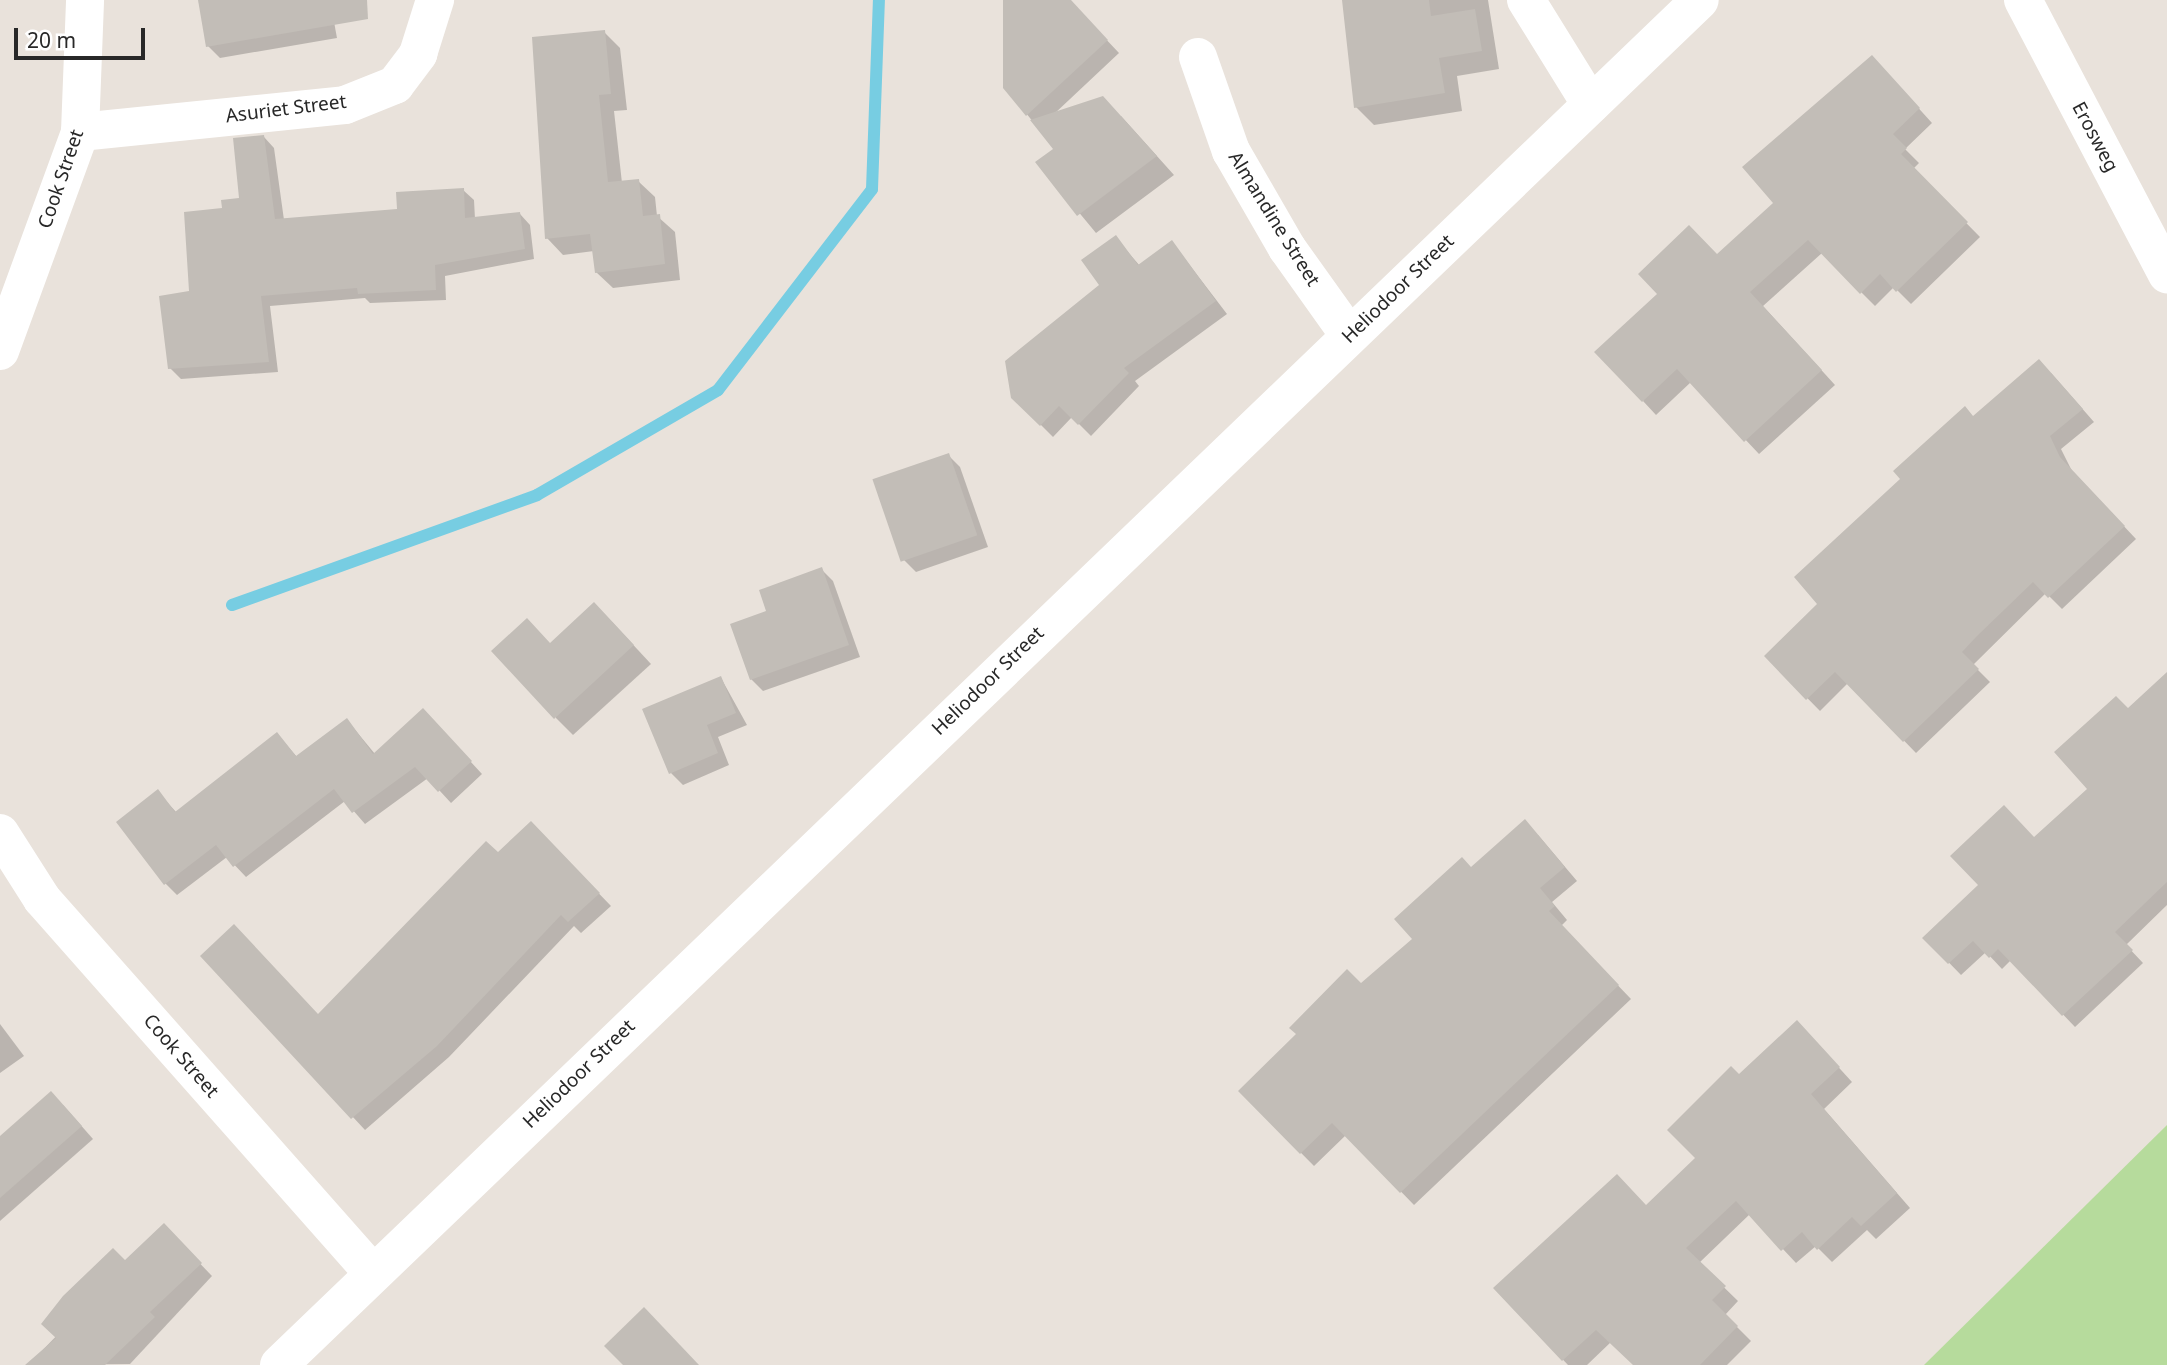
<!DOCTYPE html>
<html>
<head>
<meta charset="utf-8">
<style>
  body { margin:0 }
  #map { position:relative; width:2167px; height:1365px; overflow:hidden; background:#e9e2db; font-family:"Noto Sans",sans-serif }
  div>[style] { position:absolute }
  .green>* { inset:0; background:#b6db9c }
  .shadow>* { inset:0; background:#0003 }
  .stream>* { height:12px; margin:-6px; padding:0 6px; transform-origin:6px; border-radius:6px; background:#77cde2 }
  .building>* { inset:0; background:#c2bdb7; transform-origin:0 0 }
  .minor>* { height:38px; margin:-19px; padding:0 19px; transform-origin:19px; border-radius:19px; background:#fff }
  .tertiary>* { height:38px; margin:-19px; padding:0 19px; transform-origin:19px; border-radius:19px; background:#fff }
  span { translate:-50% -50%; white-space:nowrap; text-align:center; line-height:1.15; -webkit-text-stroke:6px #fff; paint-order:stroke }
  .street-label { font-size:19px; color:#282828 }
  .scale { position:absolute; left:14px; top:28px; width:131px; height:32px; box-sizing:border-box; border:4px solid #282828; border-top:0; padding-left:9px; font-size:21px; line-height:24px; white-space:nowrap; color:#282828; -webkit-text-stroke:5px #fff; paint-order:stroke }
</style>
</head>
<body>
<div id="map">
  <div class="green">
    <i style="clip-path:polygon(2167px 1125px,2167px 1365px,1924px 1365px)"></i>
  </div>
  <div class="shadow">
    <i style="clip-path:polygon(200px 0,330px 0,337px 38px,220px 58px,208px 46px)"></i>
    <i style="clip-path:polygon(1005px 0,1069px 0,1119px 53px,1053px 115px,1121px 116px,1174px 175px,1096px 233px,1038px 163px,1055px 149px,1005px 87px)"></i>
    <i style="clip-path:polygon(1344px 0,1488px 0,1499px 69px,1457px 76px,1462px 111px,1374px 125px,1356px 107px)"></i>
    <i style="clip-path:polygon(604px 32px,620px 48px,627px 110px,614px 111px,622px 183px,638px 181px,655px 197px,657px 216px,675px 232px,680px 280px,613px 288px,596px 272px,594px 251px,563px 255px,547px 238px)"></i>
    <i style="clip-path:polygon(1885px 71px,1932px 123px,1905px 149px,1919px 163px,1913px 169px,1980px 237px,1911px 304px,1894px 287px,1875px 306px,1822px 253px,1763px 306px,1835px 385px,1759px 454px,1691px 382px,1656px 415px,1643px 401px,1717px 256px,1776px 203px)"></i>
    <i style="clip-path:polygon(264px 137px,274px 148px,284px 220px,399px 211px,463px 190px,474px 200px,475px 219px,520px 214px,530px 225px,534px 259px,445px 276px,446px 300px,370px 303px,365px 298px,270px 306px,278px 372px,181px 379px,170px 368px,191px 293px,224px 210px,241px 200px)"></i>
    <i style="clip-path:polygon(1116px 238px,1140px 266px,1172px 242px,1227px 314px,1135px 381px,1139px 386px,1091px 436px,1072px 417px,1053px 437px,1013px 397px,1101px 285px)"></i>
    <i style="clip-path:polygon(2051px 373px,2094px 422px,2061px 449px,2072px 471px,2136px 539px,2062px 609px,2046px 593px,1973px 665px,1990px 682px,1916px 753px,1848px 683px,1820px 711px,1766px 656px,1820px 604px,1974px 417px)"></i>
    <i style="clip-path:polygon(948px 455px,960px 467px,988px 547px,916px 572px,904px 560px)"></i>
    <i style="clip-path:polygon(821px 569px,833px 581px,860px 657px,763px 691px,751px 679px,768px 612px)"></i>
    <i style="clip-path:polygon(612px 622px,651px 664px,573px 735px,556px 718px,551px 645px)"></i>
    <i style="clip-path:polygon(2167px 675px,2167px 905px,2126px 945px,2143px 963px,2075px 1027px,2011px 960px,2002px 969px,1986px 952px,1961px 975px,1925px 938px,2090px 789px,2128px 710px)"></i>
    <i style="clip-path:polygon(721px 678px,747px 725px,718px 737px,729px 765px,683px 785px,671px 773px)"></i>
    <i style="clip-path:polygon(347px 720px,375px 754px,435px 723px,482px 774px,451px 803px,428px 778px,365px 824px,345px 801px,246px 877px,227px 857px,177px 895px,165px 883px,157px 791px,177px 813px,277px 734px,297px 757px)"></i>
    <i style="clip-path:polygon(531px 823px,611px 906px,581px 933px,574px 926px,449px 1057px,365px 1130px,203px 956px,319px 1016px)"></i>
    <i style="clip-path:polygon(1538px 835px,1577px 881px,1552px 902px,1567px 920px,1561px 926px,1631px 999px,1414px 1205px,1346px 1135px,1314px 1166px,1240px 1091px,1414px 939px,1471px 869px)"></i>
    <i style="clip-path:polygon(0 1024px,24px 1056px,0 1073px)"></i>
    <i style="clip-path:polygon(1811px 1037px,1852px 1082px,1824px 1109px,1910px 1208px,1876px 1239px,1867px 1230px,1832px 1262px,1816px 1246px,1796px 1263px,1750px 1214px,1699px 1263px,1738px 1301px,1725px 1315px,1751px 1341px,1727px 1365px,1635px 1365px,1611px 1342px,1587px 1365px,1568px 1365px,1495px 1288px,1646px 1207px,1697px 1158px,1739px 1077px)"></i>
    <i style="clip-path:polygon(63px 1105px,93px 1139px,0 1221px,0 1138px)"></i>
    <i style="clip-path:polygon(164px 1226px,212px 1276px,130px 1364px,28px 1365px)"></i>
  </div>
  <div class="stream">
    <i style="left:232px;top:605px;width:324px;rotate:-19.8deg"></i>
    <i style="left:537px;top:495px;width:209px;rotate:-30.1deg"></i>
    <i style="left:718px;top:390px;width:253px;rotate:-52.5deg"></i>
    <i style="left:872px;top:189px;width:189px;rotate:-87.9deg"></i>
  </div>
  <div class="building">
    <i style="clip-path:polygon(198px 0,367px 0,368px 19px,206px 47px)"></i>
    <i style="clip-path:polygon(1003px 0,1071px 0,1108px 40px,1026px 116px,1003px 88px)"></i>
    <i style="clip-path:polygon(1342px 0,1429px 0,1431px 16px,1475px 9px,1482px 51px,1439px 58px,1445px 93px,1354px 108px)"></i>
    <i style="clip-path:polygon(605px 30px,611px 94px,599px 95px,608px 182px,639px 179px,643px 216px,660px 214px,665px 264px,595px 273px,590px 234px,545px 239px,532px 37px)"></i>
    <i style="clip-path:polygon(1872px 55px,1920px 108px,1893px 134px,1907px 148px,1901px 154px,1968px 222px,1896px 292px,1880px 274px,1860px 294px,1808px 240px,1750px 292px,1822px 370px,1744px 442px,1677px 369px,1642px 402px,1594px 352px,1657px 294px,1638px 274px,1689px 225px,1717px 254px,1773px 203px,1742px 167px)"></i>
    <i style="clip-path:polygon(1103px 96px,1157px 156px,1077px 216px,1035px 162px,1053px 149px,1030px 120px)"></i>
    <i style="clip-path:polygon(264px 135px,275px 219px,397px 209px,396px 192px,464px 188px,465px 218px,520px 212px,525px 249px,435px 265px,436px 290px,358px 294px,357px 288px,261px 296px,269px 362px,168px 369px,159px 296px,189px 291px,184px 212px,222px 208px,221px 200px,239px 198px,233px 138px)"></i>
    <i style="clip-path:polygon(1116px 235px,1138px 265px,1172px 240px,1216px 301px,1124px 368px,1129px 373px,1078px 425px,1059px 406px,1040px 426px,1011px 398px,1005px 361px,1099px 285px,1081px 260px)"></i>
    <i style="clip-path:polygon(2039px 359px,2083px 409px,2050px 436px,2060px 457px,2125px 526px,2048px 598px,2033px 582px,1977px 636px,1962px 652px,1979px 669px,1903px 742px,1835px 672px,1806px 700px,1764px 656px,1817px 604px,1794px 577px,1900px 479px,1893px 471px,1965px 406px,1973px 416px)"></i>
    <i style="left:949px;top:453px;width:87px;height:81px;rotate:71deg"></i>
    <i style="clip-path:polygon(822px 567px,849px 645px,750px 680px,730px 624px,766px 611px,759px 590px)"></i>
    <i style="clip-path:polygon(594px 602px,634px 645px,554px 719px,491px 651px,527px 618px,550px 643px)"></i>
    <i style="clip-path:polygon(2167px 672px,2167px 882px,2115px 932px,2133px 950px,2062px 1016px,1998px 949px,1989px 958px,1973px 941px,1948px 964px,1922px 938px,1978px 885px,1950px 856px,2004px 805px,2034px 837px,2087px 789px,2054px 752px,2116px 696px,2128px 708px)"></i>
    <i style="clip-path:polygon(721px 676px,736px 713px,707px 725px,718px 753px,669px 774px,642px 709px)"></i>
    <i style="clip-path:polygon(423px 708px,472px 761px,438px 792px,415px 767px,352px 813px,334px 789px,233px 867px,216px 845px,164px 885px,116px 822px,158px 789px,175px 812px,277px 732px,296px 756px,347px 718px,373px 754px)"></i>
    <i style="clip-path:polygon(1525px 819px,1565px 867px,1540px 888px,1555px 906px,1549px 911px,1619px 985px,1400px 1193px,1332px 1123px,1300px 1154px,1238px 1091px,1296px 1034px,1289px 1028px,1347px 969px,1361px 983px,1412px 939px,1394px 919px,1462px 857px,1471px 867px)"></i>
    <i style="clip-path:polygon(531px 821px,600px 893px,568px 922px,561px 915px,437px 1046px,351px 1119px,200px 956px,234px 924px,318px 1014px,486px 841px,498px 852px)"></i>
    <i style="clip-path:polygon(1797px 1020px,1840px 1067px,1811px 1094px,1897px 1193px,1861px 1226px,1852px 1217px,1817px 1250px,1802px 1232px,1781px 1251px,1736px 1201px,1686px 1248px,1726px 1286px,1712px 1300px,1738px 1326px,1700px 1365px,1633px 1365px,1596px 1330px,1562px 1361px,1493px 1288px,1617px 1174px,1646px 1205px,1695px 1158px,1667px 1130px,1731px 1066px,1739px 1074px)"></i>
    <i style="clip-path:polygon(51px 1091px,82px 1126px,0 1198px,0 1136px)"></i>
    <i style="clip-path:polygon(164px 1223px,202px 1263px,150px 1312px,155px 1317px,105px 1365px,25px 1365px,56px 1338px,41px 1324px,63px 1296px,113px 1248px,125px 1260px)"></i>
    <i style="clip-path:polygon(644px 1307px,699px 1365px,623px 1365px,604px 1346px)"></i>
  </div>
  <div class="minor">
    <i style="left:1526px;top:0;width:123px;rotate:58.2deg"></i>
    <i style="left:1198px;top:57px;width:100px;rotate:70.7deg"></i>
    <i style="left:1231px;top:151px;width:112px;rotate:60deg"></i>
    <i style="left:1287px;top:248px;width:107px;rotate:54.5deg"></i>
    <i style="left:80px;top:132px;width:266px;rotate:-5.8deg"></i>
    <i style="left:345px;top:105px;width:54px;rotate:-21.8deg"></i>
    <i style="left:395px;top:85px;width:39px;rotate:-53deg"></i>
    <i style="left:418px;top:54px;width:57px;rotate:-72.5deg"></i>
    <i style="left:0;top:351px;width:233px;rotate:-69.9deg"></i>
    <i style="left:80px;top:132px;width:132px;rotate:-87.8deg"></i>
    <i style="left:0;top:833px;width:78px;rotate:57.5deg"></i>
    <i style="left:42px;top:899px;width:498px;rotate:48.5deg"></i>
  </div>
  <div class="tertiary">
    <i style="left:2023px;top:0;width:310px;rotate:62.3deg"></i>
    <i style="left:279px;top:1365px;width:1970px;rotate:-43.85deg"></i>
  </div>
  <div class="street-label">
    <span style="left:286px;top:109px;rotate:-7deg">Asuriet Street</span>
    <span style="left:2095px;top:137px;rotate:62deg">Erosweg</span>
    <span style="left:61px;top:179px;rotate:-71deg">Cook Street</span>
    <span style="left:1274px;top:219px;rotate:58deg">Almandine Street</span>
    <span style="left:1398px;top:289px;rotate:-44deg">Heliodoor Street</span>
    <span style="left:988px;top:681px;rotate:-44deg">Heliodoor Street</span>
    <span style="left:181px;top:1056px;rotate:49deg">Cook Street</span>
    <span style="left:579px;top:1074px;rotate:-44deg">Heliodoor Street</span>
  </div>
  <div class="scale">20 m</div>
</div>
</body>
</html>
